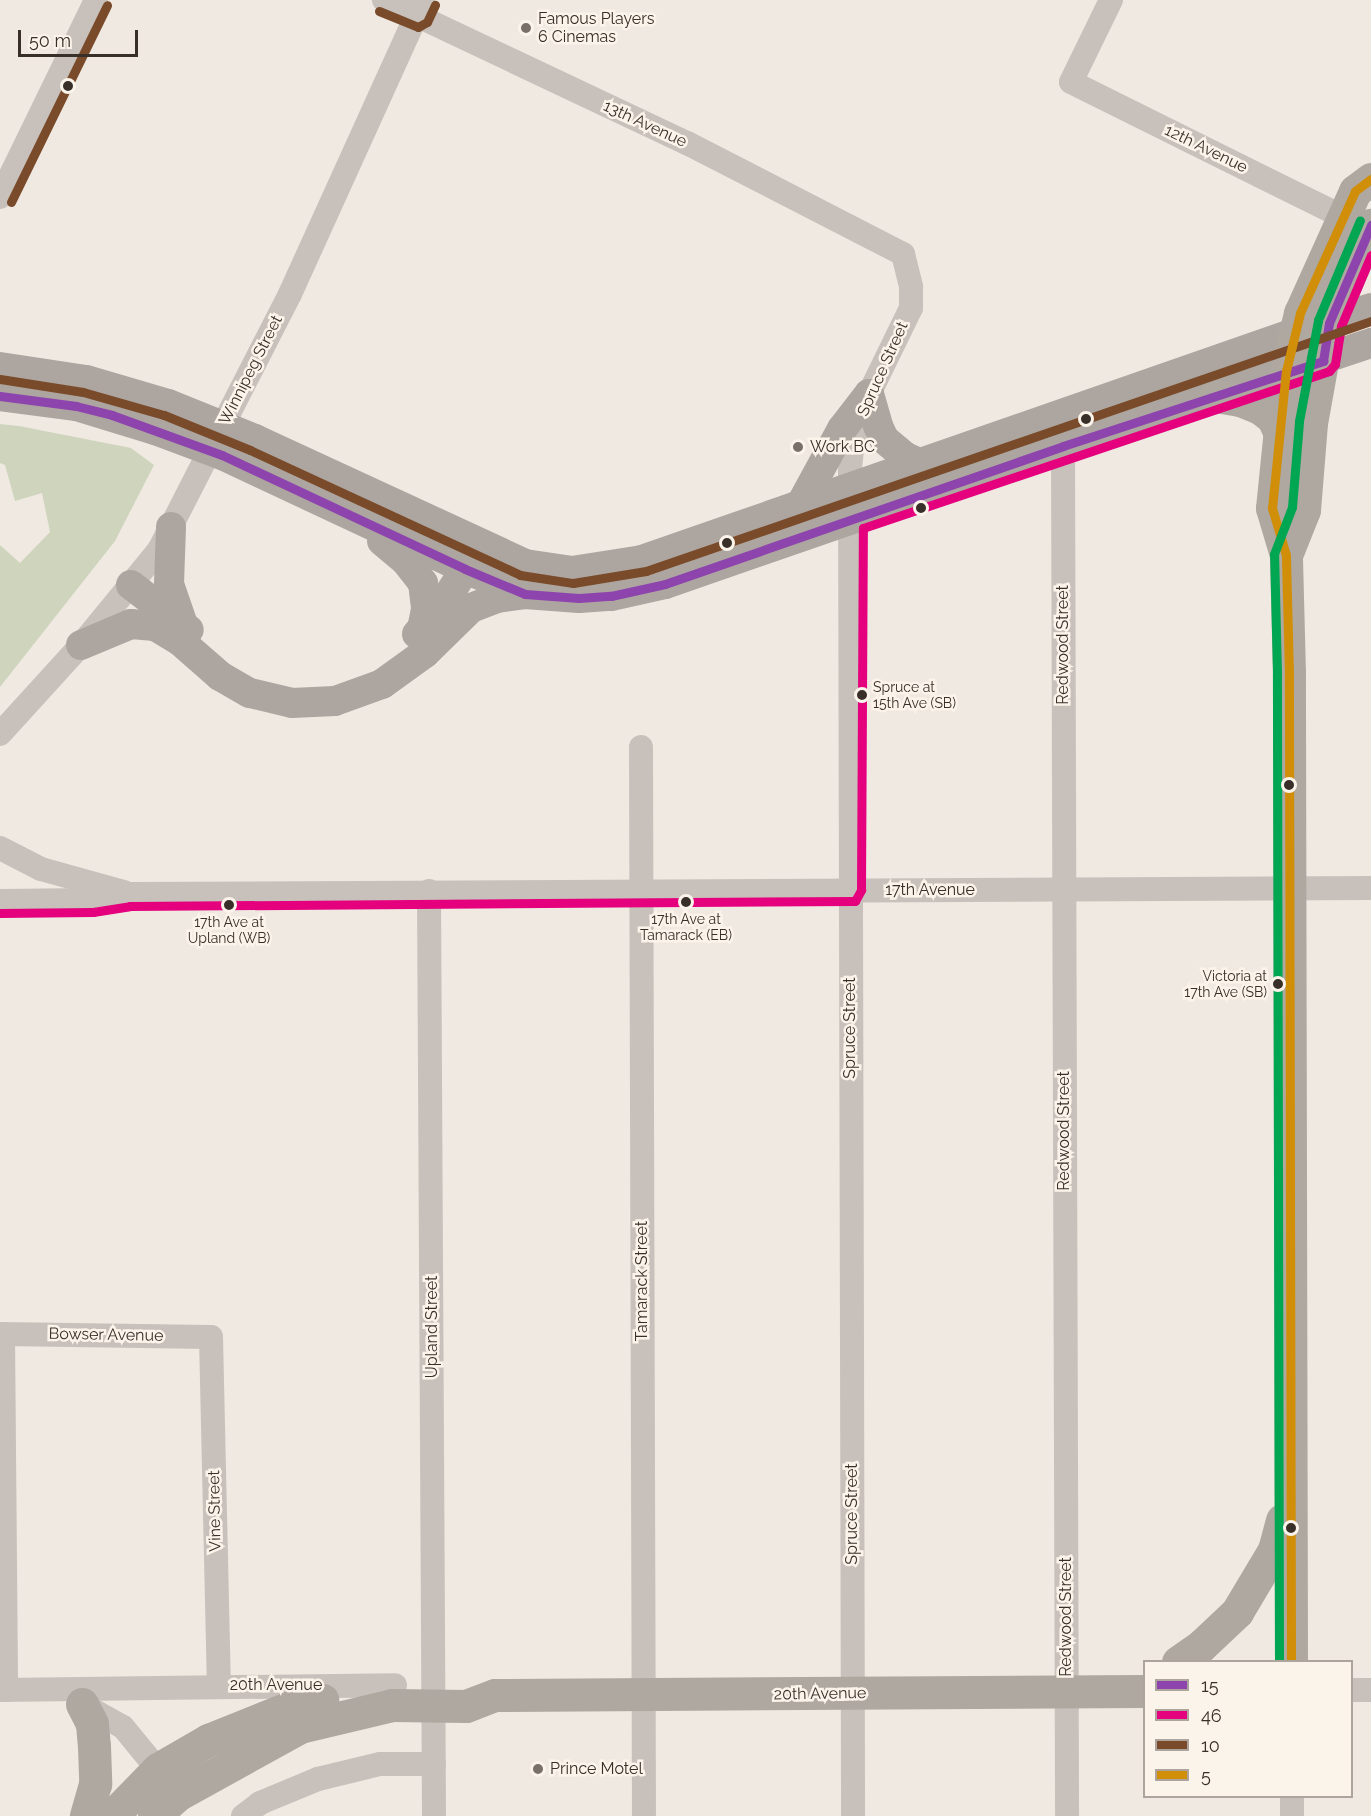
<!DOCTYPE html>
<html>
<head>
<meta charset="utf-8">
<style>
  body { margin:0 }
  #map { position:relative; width:1371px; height:1816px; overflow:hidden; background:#efe9e2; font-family:Raleway,sans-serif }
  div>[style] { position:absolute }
  .green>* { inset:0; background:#cfd5bc }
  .minor>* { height:24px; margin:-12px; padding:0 12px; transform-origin:12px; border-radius:12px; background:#c8c1bb }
  .major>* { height:30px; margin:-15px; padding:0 15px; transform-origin:15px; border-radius:15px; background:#ada6a0 }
  .highway>* { height:33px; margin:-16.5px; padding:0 16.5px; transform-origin:16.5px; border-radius:16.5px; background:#aea8a1 }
  .bus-1>* { height:9px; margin:-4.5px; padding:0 4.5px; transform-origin:4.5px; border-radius:4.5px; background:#8e44ad }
  .bus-2>* { height:9px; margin:-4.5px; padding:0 4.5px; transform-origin:4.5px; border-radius:4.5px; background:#e5007d }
  .bus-3>* { height:9px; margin:-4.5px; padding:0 4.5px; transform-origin:4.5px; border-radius:4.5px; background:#7a4b2a }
  .bus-4>* { height:9px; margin:-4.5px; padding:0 4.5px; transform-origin:4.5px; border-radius:4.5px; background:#d18e08 }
  .bus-5>* { height:9px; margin:-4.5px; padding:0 4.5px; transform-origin:4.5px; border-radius:4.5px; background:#00a651 }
  .dots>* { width:16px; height:16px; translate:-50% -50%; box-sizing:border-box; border:3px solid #fbf4ea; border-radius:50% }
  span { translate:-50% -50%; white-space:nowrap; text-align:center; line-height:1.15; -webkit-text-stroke:5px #fbf4ea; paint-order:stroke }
  .bus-label { font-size:14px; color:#392f29 }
  .left { translate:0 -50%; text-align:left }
  .right { translate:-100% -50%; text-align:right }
  .poi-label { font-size:16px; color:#392f29 }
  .street-label { font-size:16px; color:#392f29 }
  .legend { position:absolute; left:1143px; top:1660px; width:210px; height:138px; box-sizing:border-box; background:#fbf4ea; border:2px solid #ada59d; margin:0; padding:8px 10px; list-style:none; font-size:18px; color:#392f29 }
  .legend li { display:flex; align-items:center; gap:12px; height:30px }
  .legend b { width:30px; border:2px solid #ada59d }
  .scale { position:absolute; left:18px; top:30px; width:120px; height:27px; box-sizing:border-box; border:3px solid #392f29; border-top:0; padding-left:8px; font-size:18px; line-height:21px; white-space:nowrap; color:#392f29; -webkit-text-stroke:4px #fbf4ea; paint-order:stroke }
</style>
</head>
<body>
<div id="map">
  <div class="green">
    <i style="clip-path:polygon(0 424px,19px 426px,131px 448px,154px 465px,115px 541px,0 687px,0 545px,20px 563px,50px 532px,42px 493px,15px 501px,5px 465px,0 463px)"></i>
  </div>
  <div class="minor">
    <i style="left:384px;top:0;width:335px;rotate:25.3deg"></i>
    <i style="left:687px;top:143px;width:243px;rotate:27.2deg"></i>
    <i style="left:903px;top:254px;width:34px;rotate:76deg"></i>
    <i style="left:911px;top:287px;width:21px;rotate:90deg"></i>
    <i style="left:911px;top:308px;width:96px;rotate:116deg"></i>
    <i style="left:869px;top:394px;width:49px;rotate:109.2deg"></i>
    <i style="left:853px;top:440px;width:27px;rotate:96deg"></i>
    <i style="left:850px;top:467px;width:1349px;rotate:89.87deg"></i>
    <i style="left:1111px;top:0;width:91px;rotate:116deg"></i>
    <i style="left:1071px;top:82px;width:301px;rotate:26.4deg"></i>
    <i style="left:0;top:197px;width:219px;rotate:-64deg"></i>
    <i style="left:1063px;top:446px;width:1370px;rotate:89.83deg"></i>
    <i style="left:0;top:734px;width:120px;rotate:-47.7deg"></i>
    <i style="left:81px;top:645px;width:123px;rotate:-50.6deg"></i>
    <i style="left:159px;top:550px;width:288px;rotate:-62.9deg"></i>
    <i style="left:290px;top:294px;width:322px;rotate:-65.6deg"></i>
    <i style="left:641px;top:747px;width:1069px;rotate:89.84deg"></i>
    <i style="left:0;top:848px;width:46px;rotate:27.1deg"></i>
    <i style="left:41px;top:869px;width:86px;rotate:15.5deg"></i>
    <i style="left:429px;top:891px;width:925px;rotate:89.69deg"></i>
    <i style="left:0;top:901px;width:92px;rotate:-0.6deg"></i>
    <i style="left:92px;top:900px;width:37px;rotate:-9deg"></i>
    <i style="left:129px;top:894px;width:1242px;rotate:-0.28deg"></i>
    <i style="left:0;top:1334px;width:211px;rotate:0.8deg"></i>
    <i style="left:211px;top:1337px;width:349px;rotate:88.7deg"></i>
    <i style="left:3px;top:1334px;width:356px;rotate:89.5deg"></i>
    <i style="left:0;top:1690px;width:395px;rotate:-0.7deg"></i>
    <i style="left:1352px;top:1690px;width:19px"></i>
    <i style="left:80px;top:1703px;width:49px;rotate:29.2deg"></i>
    <i style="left:123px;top:1727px;width:71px;rotate:50.7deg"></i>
    <i style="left:1292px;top:1796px;width:20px;rotate:90deg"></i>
    <i style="left:243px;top:1816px;width:21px;rotate:-37deg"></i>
    <i style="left:260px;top:1803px;width:63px;rotate:-22.5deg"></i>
    <i style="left:318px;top:1779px;width:64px;rotate:-13.6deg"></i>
    <i style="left:380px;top:1764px;width:54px"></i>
  </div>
  <div class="major">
    <i style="left:0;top:367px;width:87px;rotate:8.6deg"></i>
    <i style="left:86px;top:380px;width:85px;rotate:16.3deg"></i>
    <i style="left:168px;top:404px;width:94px;rotate:21.9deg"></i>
    <i style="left:255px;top:439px;width:298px;rotate:24.8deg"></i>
    <i style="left:525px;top:564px;width:48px;rotate:8.5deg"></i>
    <i style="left:572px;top:571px;width:71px;rotate:-8.9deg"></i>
    <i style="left:642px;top:560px;width:690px;rotate:-19.2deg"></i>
    <i style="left:1294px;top:333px;width:81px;rotate:-18deg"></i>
    <i style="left:869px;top:394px;width:33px;rotate:74deg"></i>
    <i style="left:878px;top:426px;width:14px;rotate:65deg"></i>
    <i style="left:884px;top:439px;width:26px;rotate:40deg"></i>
    <i style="left:904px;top:456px;width:19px;rotate:25deg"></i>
    <i style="left:0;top:396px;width:77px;rotate:7.5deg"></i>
    <i style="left:76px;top:406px;width:83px;rotate:16.9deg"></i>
    <i style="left:155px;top:430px;width:72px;rotate:20.5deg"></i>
    <i style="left:222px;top:455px;width:268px;rotate:25.1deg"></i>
    <i style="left:465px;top:569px;width:65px;rotate:22.6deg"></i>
    <i style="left:525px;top:594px;width:54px;rotate:4.2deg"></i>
    <i style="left:579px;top:598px;width:32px;rotate:-4deg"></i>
    <i style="left:611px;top:596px;width:55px;rotate:-12.5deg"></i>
    <i style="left:665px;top:584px;width:421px;rotate:-19.1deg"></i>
    <i style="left:1063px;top:446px;width:325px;rotate:-18.5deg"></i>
    <i style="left:800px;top:506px;width:88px;rotate:-61.4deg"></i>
    <i style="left:842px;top:429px;width:44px;rotate:-52.4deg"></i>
    <i style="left:171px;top:527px;width:57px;rotate:92deg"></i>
    <i style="left:169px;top:584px;width:43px;rotate:71.1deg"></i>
    <i style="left:382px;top:541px;width:30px;rotate:40deg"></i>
    <i style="left:405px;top:560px;width:29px;rotate:52deg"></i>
    <i style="left:423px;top:583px;width:26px;rotate:83deg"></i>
    <i style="left:426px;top:609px;width:20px;rotate:101deg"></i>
    <i style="left:131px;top:585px;width:73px;rotate:37.8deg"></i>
    <i style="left:417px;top:634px;width:38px;rotate:-49deg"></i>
    <i style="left:442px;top:605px;width:61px;rotate:-57.1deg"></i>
    <i style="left:81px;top:645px;width:54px;rotate:-22.8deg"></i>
    <i style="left:131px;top:624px;width:24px;rotate:5deg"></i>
    <i style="left:155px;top:626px;width:29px;rotate:31deg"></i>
    <i style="left:180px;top:641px;width:53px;rotate:41.2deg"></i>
    <i style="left:220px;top:676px;width:34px;rotate:30deg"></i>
    <i style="left:250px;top:693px;width:43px;rotate:13.4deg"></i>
    <i style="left:292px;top:703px;width:43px;rotate:-2.7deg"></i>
    <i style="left:335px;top:701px;width:50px;rotate:-19.9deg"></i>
    <i style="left:382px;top:684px;width:53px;rotate:-35.8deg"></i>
    <i style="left:425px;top:653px;width:64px;rotate:-44.4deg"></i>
    <i style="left:471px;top:608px;width:28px;rotate:-21deg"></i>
    <i style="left:497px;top:598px;width:28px;rotate:-8deg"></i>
  </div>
  <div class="highway">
    <i style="left:1215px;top:396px;width:25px;rotate:9deg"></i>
    <i style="left:1240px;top:400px;width:22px;rotate:22deg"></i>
    <i style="left:1260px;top:408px;width:16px;rotate:38deg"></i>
    <i style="left:1273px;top:418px;width:17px;rotate:66deg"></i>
    <i style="left:1286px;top:555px;width:48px;rotate:-68.2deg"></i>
    <i style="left:1304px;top:510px;width:87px;rotate:-85.4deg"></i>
    <i style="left:1311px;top:423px;width:102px;rotate:-79.8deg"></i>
    <i style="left:1329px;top:323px;width:107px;rotate:-66.8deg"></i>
    <i style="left:1178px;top:1662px;width:28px;rotate:-35deg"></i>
    <i style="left:1201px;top:1646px;width:50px;rotate:-43.4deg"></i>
    <i style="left:1237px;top:1612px;width:72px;rotate:-59.2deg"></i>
    <i style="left:1274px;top:1550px;width:31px;rotate:-75deg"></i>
    <i style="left:1291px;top:1662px;width:989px;rotate:-90.12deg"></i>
    <i style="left:1289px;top:673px;width:118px;rotate:-91.5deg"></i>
    <i style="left:1286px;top:555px;width:49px;rotate:-106.6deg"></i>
    <i style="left:1272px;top:508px;width:138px;rotate:-84.2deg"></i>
    <i style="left:1286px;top:371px;width:60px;rotate:-76.4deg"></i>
    <i style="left:1300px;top:313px;width:134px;rotate:-65.7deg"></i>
    <i style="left:1355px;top:191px;width:20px;rotate:-37deg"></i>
    <i style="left:82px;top:1704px;width:22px;rotate:63deg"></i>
    <i style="left:92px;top:1724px;width:22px;rotate:85deg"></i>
    <i style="left:94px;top:1746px;width:38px;rotate:88deg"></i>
    <i style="left:95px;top:1784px;width:33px;rotate:106deg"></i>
    <i style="left:112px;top:1816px;width:66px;rotate:-45.6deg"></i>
    <i style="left:158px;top:1769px;width:58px;rotate:-30.1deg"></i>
    <i style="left:208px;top:1740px;width:92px;rotate:-21.8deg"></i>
    <i style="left:293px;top:1706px;width:30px;rotate:-12deg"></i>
    <i style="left:154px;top:1816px;width:31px;rotate:-42deg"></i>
    <i style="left:177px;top:1795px;width:141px;rotate:-28.9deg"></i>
    <i style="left:300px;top:1727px;width:95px;rotate:-13.4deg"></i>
    <i style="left:392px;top:1705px;width:74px;rotate:0.8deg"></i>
    <i style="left:466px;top:1706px;width:31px;rotate:-21deg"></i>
    <i style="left:495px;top:1695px;width:649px;rotate:-0.35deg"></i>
  </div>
  <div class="bus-1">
    <i style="left:0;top:396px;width:77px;rotate:7.5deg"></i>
    <i style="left:76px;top:406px;width:37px;rotate:14deg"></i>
    <i style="left:112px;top:415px;width:117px;rotate:20deg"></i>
    <i style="left:222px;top:455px;width:268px;rotate:25.1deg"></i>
    <i style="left:465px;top:569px;width:65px;rotate:22.6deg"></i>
    <i style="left:525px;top:594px;width:54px;rotate:4.2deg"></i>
    <i style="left:579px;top:598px;width:32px;rotate:-4deg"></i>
    <i style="left:611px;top:596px;width:55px;rotate:-12.5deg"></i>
    <i style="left:665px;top:584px;width:421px;rotate:-19.1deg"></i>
    <i style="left:1063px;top:446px;width:274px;rotate:-18.1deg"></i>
    <i style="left:1323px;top:361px;width:38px;rotate:-81deg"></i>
    <i style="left:1329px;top:323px;width:107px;rotate:-66.8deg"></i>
  </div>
  <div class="bus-2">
    <i style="left:0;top:913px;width:93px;rotate:-0.6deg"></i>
    <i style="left:93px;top:912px;width:37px;rotate:-9deg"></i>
    <i style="left:130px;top:906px;width:725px;rotate:-0.4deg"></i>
    <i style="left:855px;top:901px;width:13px;rotate:-61deg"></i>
    <i style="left:861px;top:890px;width:362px;rotate:-89.7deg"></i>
    <i style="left:863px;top:528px;width:492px;rotate:-18.6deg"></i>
    <i style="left:1329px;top:371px;width:9px;rotate:-49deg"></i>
    <i style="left:1335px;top:364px;width:38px;rotate:-81deg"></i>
    <i style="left:1341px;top:326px;width:77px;rotate:-67.1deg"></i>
  </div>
  <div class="bus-3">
    <i style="left:379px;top:11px;width:42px;rotate:22.3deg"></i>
    <i style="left:418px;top:27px;width:10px;rotate:-29deg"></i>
    <i style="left:427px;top:22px;width:19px;rotate:-65deg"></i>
    <i style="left:11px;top:202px;width:219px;rotate:-64deg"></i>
    <i style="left:0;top:379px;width:84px;rotate:8.9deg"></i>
    <i style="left:83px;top:392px;width:84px;rotate:15.9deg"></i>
    <i style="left:164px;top:415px;width:93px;rotate:22.1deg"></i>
    <i style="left:250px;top:450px;width:298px;rotate:24.8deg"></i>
    <i style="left:520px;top:575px;width:54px;rotate:8.6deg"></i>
    <i style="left:573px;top:583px;width:74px;rotate:-9.3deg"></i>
    <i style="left:646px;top:571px;width:767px;rotate:-19.03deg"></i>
  </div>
  <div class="bus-4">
    <i style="left:1291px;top:1662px;width:989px;rotate:-90.12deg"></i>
    <i style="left:1289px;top:673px;width:118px;rotate:-91.5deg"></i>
    <i style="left:1286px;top:555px;width:49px;rotate:-106.6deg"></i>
    <i style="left:1272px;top:508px;width:138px;rotate:-84.2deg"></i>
    <i style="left:1286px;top:371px;width:60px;rotate:-76.4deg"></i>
    <i style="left:1300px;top:313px;width:134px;rotate:-65.7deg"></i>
    <i style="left:1355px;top:191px;width:20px;rotate:-37deg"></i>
  </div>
  <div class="bus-5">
    <i style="left:1279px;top:1662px;width:989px;rotate:-90.12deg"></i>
    <i style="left:1277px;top:673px;width:119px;rotate:-91.4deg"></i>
    <i style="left:1274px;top:554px;width:50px;rotate:-69deg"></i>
    <i style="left:1292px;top:507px;width:86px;rotate:-85.3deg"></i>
    <i style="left:1299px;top:421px;width:103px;rotate:-79.3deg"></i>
    <i style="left:1318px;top:320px;width:108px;rotate:-67.2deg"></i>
  </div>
  <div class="dots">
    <i style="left:526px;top:28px;background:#79706a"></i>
    <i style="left:68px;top:86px;background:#392f29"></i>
    <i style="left:1086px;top:419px;background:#392f29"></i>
    <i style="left:798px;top:447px;background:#79706a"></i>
    <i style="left:921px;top:508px;background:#392f29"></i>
    <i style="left:727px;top:543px;background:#392f29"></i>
    <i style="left:862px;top:695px;background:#392f29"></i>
    <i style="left:1289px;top:785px;background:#392f29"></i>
    <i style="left:686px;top:902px;background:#392f29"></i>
    <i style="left:229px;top:905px;background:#392f29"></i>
    <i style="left:1278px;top:984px;background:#392f29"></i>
    <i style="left:1291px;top:1528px;background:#392f29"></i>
    <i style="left:538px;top:1769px;background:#79706a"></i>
  </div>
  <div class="bus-label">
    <span class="left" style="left:873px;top:695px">Spruce at<br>15th Ave (SB)</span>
    <span style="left:686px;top:927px">17th Ave at<br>Tamarack (EB)</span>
    <span style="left:229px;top:930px">17th Ave at<br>Upland (WB)</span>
    <span class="right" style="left:1267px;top:984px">Victoria at<br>17th Ave (SB)</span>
  </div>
  <div class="poi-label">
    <span class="left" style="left:538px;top:28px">Famous Players<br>6 Cinemas</span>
    <span class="left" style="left:810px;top:447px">Work BC</span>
    <span class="left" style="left:550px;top:1769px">Prince Motel</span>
  </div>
  <div class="street-label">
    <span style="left:645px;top:124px;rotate:25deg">13th Avenue</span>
    <span style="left:1206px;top:149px;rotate:26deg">12th Avenue</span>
    <span style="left:883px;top:369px;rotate:-66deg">Spruce Street</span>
    <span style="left:251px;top:370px;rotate:-63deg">Winnipeg Street</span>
    <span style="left:1063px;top:645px;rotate:-90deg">Redwood Street</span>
    <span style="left:930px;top:890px">17th Avenue</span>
    <span style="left:850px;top:1028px;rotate:-90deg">Spruce Street</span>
    <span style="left:1064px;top:1131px;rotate:-90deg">Redwood Street</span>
    <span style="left:642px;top:1281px;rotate:-90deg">Tamarack Street</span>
    <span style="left:432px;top:1327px;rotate:-90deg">Upland Street</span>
    <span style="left:106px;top:1335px;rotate:1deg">Bowser Avenue</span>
    <span style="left:215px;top:1511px;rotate:-91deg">Vine Street</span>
    <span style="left:852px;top:1514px;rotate:-90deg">Spruce Street</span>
    <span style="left:1066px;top:1617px;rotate:-90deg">Redwood Street</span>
    <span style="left:276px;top:1685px">20th Avenue</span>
    <span style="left:820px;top:1694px;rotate:-1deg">20th Avenue</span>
  </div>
  <ul class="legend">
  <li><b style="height:8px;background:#8e44ad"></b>15</li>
  <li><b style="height:8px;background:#e5007d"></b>46</li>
  <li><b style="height:8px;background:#7a4b2a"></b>10</li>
  <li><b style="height:8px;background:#d18e08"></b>5</li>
  </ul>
  <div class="scale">50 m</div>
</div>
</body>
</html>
